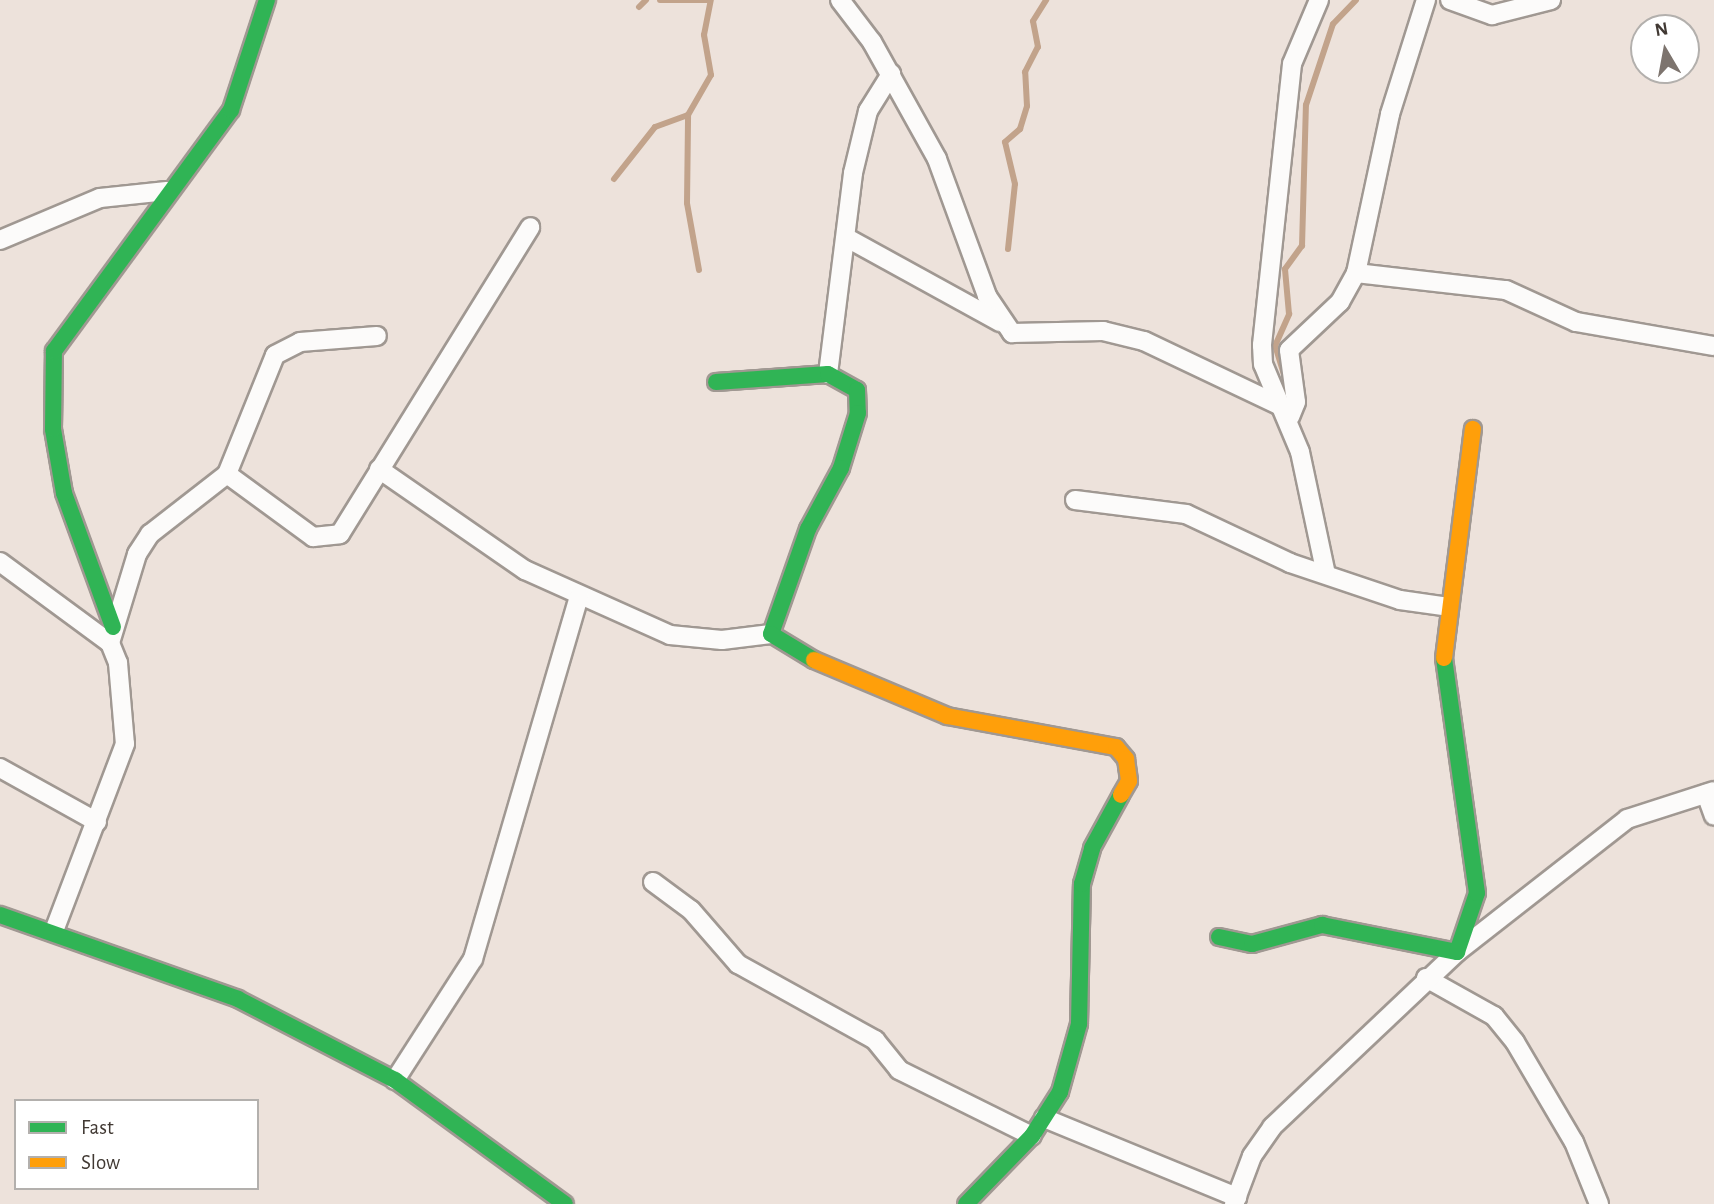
<!DOCTYPE html>
<html>
<head>
<meta charset="utf-8">
<style>
  body { margin:0 }
  #map { position:relative; width:1714px; height:1204px; overflow:hidden; background:#ede2db; font-family:"Alegreya Sans",sans-serif }
  div>[style] { position:absolute }
  .stream>* { height:6px; margin:-3px; padding:0 3px; transform-origin:3px; border-radius:3px; background:#c2a38b }
  .roads { filter:drop-shadow(2px 0 #a09892) drop-shadow(-2px 0 #a09892) drop-shadow(0 2px #a09892) drop-shadow(0 -2px #a09892) }
  .street>* { height:18px; margin:-9px; padding:0 9px; transform-origin:9px; border-radius:9px; background:#fcfbfa }
  .fast>* { height:16px; margin:-8px; padding:0 8px; transform-origin:8px; border-radius:8px; background:#30b455 }
  .slow>* { height:16px; margin:-8px; padding:0 8px; transform-origin:8px; border-radius:8px; background:#ff9f0a }
  span { translate:-50% -50%; white-space:nowrap; text-align:center; line-height:1.15; -webkit-text-stroke:7px #fff; paint-order:stroke }
  .legend { position:absolute; left:14px; top:1099px; width:245px; height:91px; box-sizing:border-box; background:#fff; border:2px solid #b3b0ad; margin:0; padding:9px 12px; list-style:none; font-size:21px; color:#413933 }
  .legend li { display:flex; align-items:center; gap:14px; height:35px }
  .legend b { width:35px; border:2px solid #b3b0ad }
  .north { position:absolute; left:1630px; top:14px; width:70px; height:70px; box-sizing:border-box; background:#fff; border:2px solid #b3b0ad; border-radius:50%; rotate:350deg; font-size:19px; font-weight:700; line-height:28px; text-align:center; color:#413933 }
  .north::after { content:''; display:block; margin:auto; width:24px; height:32px; background:#7d746e; clip-path:polygon(50% 0,100% 100%,50% 72%,0 100%) }
</style>
</head>
<body>
<div id="map">
  <div class="stream">
    <i style="left:660px;top:0;width:47px"></i>
    <i style="left:639px;top:7px;width:10px;rotate:-45deg"></i>
    <i style="left:614px;top:179px;width:66px;rotate:-51.7deg"></i>
    <i style="left:655px;top:127px;width:35px;rotate:-20deg"></i>
    <i style="left:1008px;top:249px;width:65px;rotate:-83.9deg"></i>
    <i style="left:1015px;top:184px;width:43px;rotate:-103.4deg"></i>
    <i style="left:1005px;top:142px;width:20px;rotate:-41deg"></i>
    <i style="left:1020px;top:129px;width:24px;rotate:-73deg"></i>
    <i style="left:1027px;top:106px;width:34px;rotate:-93deg"></i>
    <i style="left:1025px;top:72px;width:28px;rotate:-63deg"></i>
    <i style="left:1038px;top:47px;width:26px;rotate:-101deg"></i>
    <i style="left:1033px;top:21px;width:25px;rotate:-58deg"></i>
    <i style="left:699px;top:270px;width:68px;rotate:-100.2deg"></i>
    <i style="left:687px;top:203px;width:88px;rotate:-89.3deg"></i>
    <i style="left:688px;top:115px;width:46px;rotate:-60.1deg"></i>
    <i style="left:711px;top:75px;width:41px;rotate:-99.9deg"></i>
    <i style="left:704px;top:35px;width:36px;rotate:-79deg"></i>
    <i style="left:1286px;top:381px;width:37px;rotate:-107deg"></i>
    <i style="left:1275px;top:346px;width:35px;rotate:-66deg"></i>
    <i style="left:1289px;top:314px;width:45px;rotate:-95.1deg"></i>
    <i style="left:1285px;top:269px;width:29px;rotate:-54deg"></i>
    <i style="left:1302px;top:246px;width:141px;rotate:-88.4deg"></i>
    <i style="left:1306px;top:105px;width:85px;rotate:-71.6deg"></i>
    <i style="left:1333px;top:24px;width:33px;rotate:-46deg"></i>
  </div>
  <div class="roads">
    <div class="street">
      <i style="left:840px;top:0;width:53px;rotate:52.7deg"></i>
      <i style="left:872px;top:42px;width:134px;rotate:60.9deg"></i>
      <i style="left:937px;top:159px;width:146px;rotate:69.9deg"></i>
      <i style="left:987px;top:296px;width:45px;rotate:56deg"></i>
      <i style="left:1012px;top:333px;width:91px;rotate:-1.3deg"></i>
      <i style="left:1103px;top:331px;width:42px;rotate:13.7deg"></i>
      <i style="left:1144px;top:341px;width:158px;rotate:25.4deg"></i>
      <i style="left:1319px;top:0;width:69px;rotate:112.9deg"></i>
      <i style="left:1292px;top:64px;width:283px;rotate:96.1deg"></i>
      <i style="left:1262px;top:345px;width:19px;rotate:87deg"></i>
      <i style="left:1263px;top:364px;width:95px;rotate:67.2deg"></i>
      <i style="left:1300px;top:452px;width:125px;rotate:78deg"></i>
      <i style="left:1450px;top:0;width:45px;rotate:19.7deg"></i>
      <i style="left:1492px;top:15px;width:61px;rotate:-14.3deg"></i>
      <i style="left:847px;top:238px;width:175px;rotate:28.8deg"></i>
      <i style="left:0;top:240px;width:108px;rotate:-22.8deg"></i>
      <i style="left:100px;top:198px;width:67px;rotate:-6deg"></i>
      <i style="left:1356px;top:273px;width:151px;rotate:6.5deg"></i>
      <i style="left:1506px;top:290px;width:77px;rotate:24.6deg"></i>
      <i style="left:1576px;top:322px;width:140px;rotate:9.9deg"></i>
      <i style="left:828px;top:374px;width:203px;rotate:-82.9deg"></i>
      <i style="left:853px;top:173px;width:64px;rotate:-76.4deg"></i>
      <i style="left:868px;top:111px;width:44px;rotate:-58.1deg"></i>
      <i style="left:1290px;top:417px;width:16px;rotate:-68deg"></i>
      <i style="left:1296px;top:402px;width:52px;rotate:-97.7deg"></i>
      <i style="left:1289px;top:350px;width:70px;rotate:-43.3deg"></i>
      <i style="left:1340px;top:302px;width:33px;rotate:-61deg"></i>
      <i style="left:1356px;top:273px;width:163px;rotate:-77.9deg"></i>
      <i style="left:1390px;top:114px;width:120px;rotate:-72.5deg"></i>
      <i style="left:379px;top:469px;width:178px;rotate:34.7deg"></i>
      <i style="left:525px;top:570px;width:159px;rotate:24.1deg"></i>
      <i style="left:670px;top:635px;width:52px;rotate:5.5deg"></i>
      <i style="left:722px;top:640px;width:49px;rotate:-7deg"></i>
      <i style="left:227px;top:474px;width:107px;rotate:36.2deg"></i>
      <i style="left:313px;top:537px;width:27px;rotate:-6deg"></i>
      <i style="left:340px;top:534px;width:361px;rotate:-58.2deg"></i>
      <i style="left:1075px;top:500px;width:112px;rotate:7.2deg"></i>
      <i style="left:1186px;top:514px;width:115px;rotate:25.2deg"></i>
      <i style="left:1290px;top:563px;width:116px;rotate:18.6deg"></i>
      <i style="left:1400px;top:600px;width:49px;rotate:8.1deg"></i>
      <i style="left:0;top:562px;width:137px;rotate:36.4deg"></i>
      <i style="left:110px;top:643px;width:22px;rotate:68deg"></i>
      <i style="left:118px;top:663px;width:81px;rotate:85.1deg"></i>
      <i style="left:125px;top:744px;width:200px;rotate:110.8deg"></i>
      <i style="left:110px;top:643px;width:93px;rotate:-73.1deg"></i>
      <i style="left:137px;top:554px;width:24px;rotate:-57deg"></i>
      <i style="left:150px;top:534px;width:98px;rotate:-37.9deg"></i>
      <i style="left:227px;top:474px;width:128px;rotate:-68deg"></i>
      <i style="left:275px;top:355px;width:28px;rotate:-27deg"></i>
      <i style="left:300px;top:342px;width:77px;rotate:-4.5deg"></i>
      <i style="left:0;top:768px;width:111px;rotate:29.1deg"></i>
      <i style="left:1706px;top:794px;width:23px;rotate:70deg"></i>
      <i style="left:653px;top:882px;width:47px;rotate:36.4deg"></i>
      <i style="left:691px;top:910px;width:72px;rotate:49deg"></i>
      <i style="left:738px;top:964px;width:157px;rotate:29deg"></i>
      <i style="left:875px;top:1040px;width:38px;rotate:51deg"></i>
      <i style="left:899px;top:1070px;width:148px;rotate:26.4deg"></i>
      <i style="left:1426px;top:978px;width:78px;rotate:29.2deg"></i>
      <i style="left:1494px;top:1016px;width:33px;rotate:51deg"></i>
      <i style="left:1515px;top:1042px;width:116px;rotate:59.5deg"></i>
      <i style="left:1574px;top:1142px;width:67px;rotate:68deg"></i>
      <i style="left:395px;top:1080px;width:144px;rotate:-57.2deg"></i>
      <i style="left:473px;top:959px;width:378px;rotate:-73.7deg"></i>
      <i style="left:1044px;top:1118px;width:209px;rotate:22.3deg"></i>
      <i style="left:1234px;top:1204px;width:51px;rotate:-69.4deg"></i>
      <i style="left:1252px;top:1156px;width:35px;rotate:-55deg"></i>
      <i style="left:1272px;top:1127px;width:255px;rotate:-43.4deg"></i>
      <i style="left:1457px;top:952px;width:216px;rotate:-38deg"></i>
      <i style="left:1627px;top:819px;width:91px;rotate:-17.8deg"></i>
    </div>
    <div class="fast">
      <i style="left:716px;top:382px;width:112px;rotate:-4.1deg"></i>
      <i style="left:828px;top:374px;width:33px;rotate:29deg"></i>
      <i style="left:857px;top:390px;width:23px;rotate:88deg"></i>
      <i style="left:858px;top:413px;width:58px;rotate:107.2deg"></i>
      <i style="left:841px;top:468px;width:69px;rotate:118.4deg"></i>
      <i style="left:808px;top:529px;width:111px;rotate:109.4deg"></i>
      <i style="left:771px;top:634px;width:50px;rotate:31.2deg"></i>
      <i style="left:113px;top:627px;width:143px;rotate:-110.1deg"></i>
      <i style="left:64px;top:493px;width:65px;rotate:-99.8deg"></i>
      <i style="left:53px;top:429px;width:78px;rotate:-89.3deg"></i>
      <i style="left:54px;top:351px;width:299px;rotate:-53.7deg"></i>
      <i style="left:231px;top:110px;width:116px;rotate:-71.9deg"></i>
      <i style="left:0;top:915px;width:252px;rotate:19.4deg"></i>
      <i style="left:238px;top:999px;width:177px;rotate:27.3deg"></i>
      <i style="left:395px;top:1080px;width:210px;rotate:36.1deg"></i>
      <i style="left:1219px;top:937px;width:34px;rotate:12deg"></i>
      <i style="left:1252px;top:944px;width:73px;rotate:-15.2deg"></i>
      <i style="left:1322px;top:925px;width:138px;rotate:11.3deg"></i>
      <i style="left:1457px;top:952px;width:62px;rotate:-71.3deg"></i>
      <i style="left:1477px;top:893px;width:237px;rotate:-98deg"></i>
      <i style="left:966px;top:1204px;width:95px;rotate:-45.9deg"></i>
      <i style="left:1032px;top:1136px;width:52px;rotate:-57.5deg"></i>
      <i style="left:1060px;top:1092px;width:71px;rotate:-74.4deg"></i>
      <i style="left:1079px;top:1024px;width:140px;rotate:-88.8deg"></i>
      <i style="left:1082px;top:884px;width:37px;rotate:-74deg"></i>
      <i style="left:1092px;top:848px;width:60px;rotate:-61.3deg"></i>
    </div>
    <div class="slow">
      <i style="left:1444px;top:658px;width:231px;rotate:-82.8deg"></i>
      <i style="left:814px;top:660px;width:144px;rotate:22.8deg"></i>
      <i style="left:947px;top:716px;width:172px;rotate:10.4deg"></i>
      <i style="left:1116px;top:747px;width:16px;rotate:50deg"></i>
      <i style="left:1126px;top:759px;width:22px;rotate:82deg"></i>
      <i style="left:1129px;top:781px;width:16px;rotate:120deg"></i>
    </div>
  </div>
  <ul class="legend">
  <li><b style="height:9px;background:#30b455"></b>Fast</li>
  <li><b style="height:9px;background:#ff9f0a"></b>Slow</li>
  </ul>
  <div class="north">N</div>
</div>
</body>
</html>
